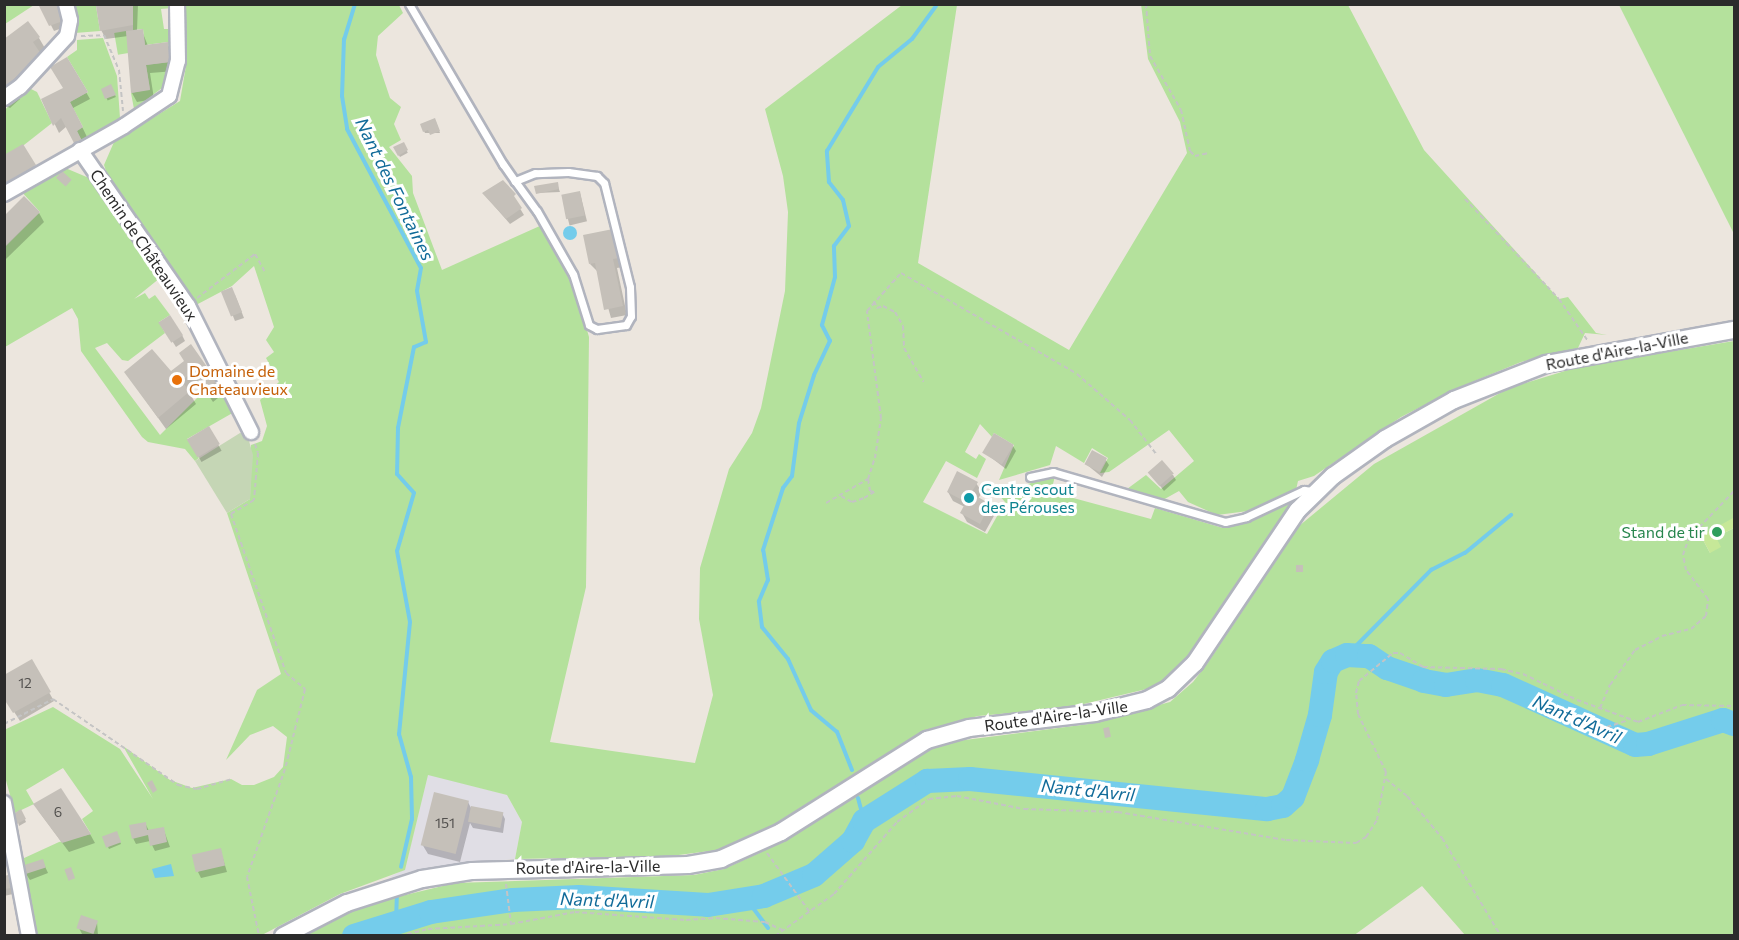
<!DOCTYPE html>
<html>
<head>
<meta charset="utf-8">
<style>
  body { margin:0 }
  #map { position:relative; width:1739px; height:940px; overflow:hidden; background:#ece6de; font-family:Commissioner,sans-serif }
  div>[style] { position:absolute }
  .industrial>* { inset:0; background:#e0dee5 }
  .green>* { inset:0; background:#b4e19c; transform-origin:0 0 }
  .cemetery>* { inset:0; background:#c5d6b5 }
  .pitch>* { inset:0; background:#c6e898 }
  .water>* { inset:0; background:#74cceb }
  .round { border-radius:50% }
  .shadow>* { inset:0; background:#0003; transform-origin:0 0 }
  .stream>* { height:4px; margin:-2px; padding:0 2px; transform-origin:2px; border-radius:2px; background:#74cceb }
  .river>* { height:24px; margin:-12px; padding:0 12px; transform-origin:12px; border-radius:12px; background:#74cceb }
  .building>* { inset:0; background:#c5c0b9; transform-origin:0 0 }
  .path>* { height:2px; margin-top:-1px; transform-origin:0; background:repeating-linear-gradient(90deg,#c4c4c4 0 4.5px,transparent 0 7.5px) }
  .roads { filter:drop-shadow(2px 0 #b1b4be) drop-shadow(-2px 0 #b1b4be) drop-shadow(0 2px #b1b4be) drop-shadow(0 -2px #b1b4be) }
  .service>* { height:7px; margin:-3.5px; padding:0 3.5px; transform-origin:3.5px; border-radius:3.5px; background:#fff }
  .minor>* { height:14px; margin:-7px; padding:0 7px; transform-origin:7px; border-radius:7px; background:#fff }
  .tertiary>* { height:16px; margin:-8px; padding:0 8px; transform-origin:8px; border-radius:8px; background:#fff }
  .dots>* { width:16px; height:16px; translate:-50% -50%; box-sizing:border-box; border:3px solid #fff; border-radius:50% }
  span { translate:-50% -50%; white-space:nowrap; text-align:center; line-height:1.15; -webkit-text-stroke:6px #fff; paint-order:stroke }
  .number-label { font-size:14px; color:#52504e }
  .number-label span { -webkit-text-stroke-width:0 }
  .street-label { font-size:16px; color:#2b2b2b }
  .food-label { font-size:16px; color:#c56008 }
  .left { translate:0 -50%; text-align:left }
  .culture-label { font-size:16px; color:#0d838f }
  .leisure-label { font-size:16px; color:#27864d }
  .right { translate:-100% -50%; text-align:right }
  .water-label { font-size:18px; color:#116b99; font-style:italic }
  .frame { position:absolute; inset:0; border:6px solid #2b2b2b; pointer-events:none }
</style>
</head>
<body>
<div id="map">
  <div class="industrial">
    <i style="clip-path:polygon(428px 774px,507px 795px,522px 822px,515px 859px,446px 865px,388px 878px,405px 869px)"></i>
  </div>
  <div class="green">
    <i style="clip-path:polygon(5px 4px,34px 4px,34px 5px,5px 24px)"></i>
    <i style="clip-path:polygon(evenodd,1141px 4px,1348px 5px,1424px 150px,1559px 299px,1568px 297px,1596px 333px,1607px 335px,1585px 333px,1578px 348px,1521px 362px,1460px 387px,1401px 417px,1314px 476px,1298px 481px,1294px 499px,1200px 639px,1174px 673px,1155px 687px,1071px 707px,978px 716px,925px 730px,760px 833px,717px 850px,671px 856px,515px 859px,522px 822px,507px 795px,428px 775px,405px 870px,340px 894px,262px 935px,34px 935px,22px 859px,59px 842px,91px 834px,82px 819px,93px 811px,63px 768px,26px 790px,34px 804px,15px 813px,5px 777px,4px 730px,53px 707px,120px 749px,153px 799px,123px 746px,170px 780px,192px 788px,231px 779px,242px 785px,254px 785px,274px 777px,283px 767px,287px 737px,273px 726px,250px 735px,226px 760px,257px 690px,281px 674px,227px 513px,250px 499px,251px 445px,262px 441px,267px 426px,260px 400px,279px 382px,266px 358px,274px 352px,266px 340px,274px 327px,254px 266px,232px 286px,196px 305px,107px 174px,104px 165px,114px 142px,180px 101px,187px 60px,185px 5px,399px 5px,403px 13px,378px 36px,376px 55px,383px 77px,390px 98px,401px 107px,394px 124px,401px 140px,389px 147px,412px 176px,413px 193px,442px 270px,542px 225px,575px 288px,589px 337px,586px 587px,550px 742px,695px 763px,713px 695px,699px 619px,700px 568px,729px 469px,752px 433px,761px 408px,785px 291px,788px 212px,783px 176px,765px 109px,902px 5px,957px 5px,918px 263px,1069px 350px,1187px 153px,1180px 122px,1148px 59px,1141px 4px,980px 424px,992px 437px,994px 433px,1014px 445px,999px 480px,1050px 465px,1056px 446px,1084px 463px,1092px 448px,1108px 458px,1100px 473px,1109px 472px,1169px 430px,1194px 461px,1161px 489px,1146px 475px,1127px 489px,1161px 501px,1179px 491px,1188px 502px,1217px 515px,1248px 511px,1249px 522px,1223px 528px,1155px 508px,1151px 519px,1051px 492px,1055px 476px,997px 493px,1005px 502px,987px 534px,923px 502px,946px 461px,977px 478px,986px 459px,979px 454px,976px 459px,965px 452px,980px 424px)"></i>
    <i style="clip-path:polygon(70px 5px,111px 5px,96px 6px,100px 31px,75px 33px)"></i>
    <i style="clip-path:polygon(133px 5px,172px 5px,172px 8px,161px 9px,164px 29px,172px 29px,174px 62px,166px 85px,134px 109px,131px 93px,150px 89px,146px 65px,170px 62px,168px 42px,145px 45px,143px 29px,133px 30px)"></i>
    <i style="clip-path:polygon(1619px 5px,1734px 5px,1734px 234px)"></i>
    <i style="left:126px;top:31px;width:22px;height:12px;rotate:80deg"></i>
    <i style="clip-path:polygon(103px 38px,117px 76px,120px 118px,82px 141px,77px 131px,83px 127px,70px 102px,88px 92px,67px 57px,77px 50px,77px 40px)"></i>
    <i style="clip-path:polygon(25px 86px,37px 92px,52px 123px,24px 145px,5px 155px,5px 110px)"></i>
    <i style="clip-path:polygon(63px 167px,89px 178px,160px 278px,134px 299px,145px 293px,149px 299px,155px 295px,170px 315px,159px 322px,165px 333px,128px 361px,122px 360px,107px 343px,95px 348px,160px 435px,205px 390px,210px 397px,223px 384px,236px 411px,187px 439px,199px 458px,195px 461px,185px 449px,148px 442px,142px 437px,81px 351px,78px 319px,72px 308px,5px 347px,5px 247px,40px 212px,20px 190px)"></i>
    <i style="clip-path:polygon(1734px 341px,1734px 520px,1701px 536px,1710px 553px,1716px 537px,1734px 528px,1734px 935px,1465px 935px,1422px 886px,1353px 936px,302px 936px,368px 904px,455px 883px,694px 875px,724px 869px,785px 841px,884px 774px,931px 749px,957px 741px,1089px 724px,1170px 702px,1193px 682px,1207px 664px,1299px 526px,1374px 464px,1509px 388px,1578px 367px)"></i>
  </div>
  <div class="cemetery">
    <i style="clip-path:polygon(240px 433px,247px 434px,253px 455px,250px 499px,227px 513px,195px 461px)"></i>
  </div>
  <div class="pitch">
    <i style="clip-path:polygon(1733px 518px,1734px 528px,1716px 537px,1721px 547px,1710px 553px,1701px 536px)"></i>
  </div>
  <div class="water">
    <i class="round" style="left:563px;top:226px;width:14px;height:14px"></i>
    <i style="clip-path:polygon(171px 864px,174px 876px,155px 878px,152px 869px)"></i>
  </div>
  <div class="shadow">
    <i style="clip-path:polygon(40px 4px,59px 4px,65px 27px,54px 31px)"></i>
    <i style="clip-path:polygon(113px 4px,138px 4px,137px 31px,142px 31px,148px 46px,167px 44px,173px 53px,175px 71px,150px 73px,154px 99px,137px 102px,132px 93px,128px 36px,106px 39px,101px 30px)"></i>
    <i style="clip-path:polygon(39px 38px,46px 50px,40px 54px,47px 67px,29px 80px,32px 85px,18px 95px,20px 99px,10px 108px,4px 105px,4px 41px)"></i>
    <i style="clip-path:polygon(67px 59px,90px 99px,73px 108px,87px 137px,81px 140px,86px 151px,82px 153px,67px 126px,59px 133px,43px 100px,64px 89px)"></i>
    <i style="left:111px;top:86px;width:12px;height:9px;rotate:66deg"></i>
    <i style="clip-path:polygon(436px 122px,440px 133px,425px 133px,424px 131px)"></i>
    <i style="left:403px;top:144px;width:10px;height:9px;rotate:61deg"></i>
    <i style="clip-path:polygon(22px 146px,39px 174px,4px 196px,4px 156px)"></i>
    <i style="clip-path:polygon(503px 181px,524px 215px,510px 224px,484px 194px)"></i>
    <i style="clip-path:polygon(557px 184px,560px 192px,537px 193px)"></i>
    <i style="left:580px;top:193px;width:29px;height:18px;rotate:76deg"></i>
    <i style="clip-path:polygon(39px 213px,44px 222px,6px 259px,4px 218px)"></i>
    <i style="clip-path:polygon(612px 230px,623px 267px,617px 268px,627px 315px,611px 318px,598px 272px,590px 264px)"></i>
    <i style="clip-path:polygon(223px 292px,235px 295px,244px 318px,235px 321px)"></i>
    <i style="clip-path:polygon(164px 328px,182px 335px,185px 341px,176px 347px)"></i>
    <i style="clip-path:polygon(191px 346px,223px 394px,213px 402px,201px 384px,189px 392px,196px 404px,166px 429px,126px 373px,171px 373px,186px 362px)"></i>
    <i style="left:209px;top:428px;width:26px;height:23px;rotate:61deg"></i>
    <i style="clip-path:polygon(1013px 446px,1016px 451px,1006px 469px,985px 453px)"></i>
    <i style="clip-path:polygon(1105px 459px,1109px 465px,1102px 477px,1086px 464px)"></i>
    <i style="clip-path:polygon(1150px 473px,1173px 475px,1176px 480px,1164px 491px)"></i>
    <i style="clip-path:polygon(976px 483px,982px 492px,978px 499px,989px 505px,995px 514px,985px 532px,967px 522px,962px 513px,965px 507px,953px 501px,948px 492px)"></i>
    <i style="clip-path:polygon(31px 661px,54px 701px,20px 721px,4px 696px)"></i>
    <i style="clip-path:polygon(61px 790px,90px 834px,95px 843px,69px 852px,40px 813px,35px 805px)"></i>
    <i style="clip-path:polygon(468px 802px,471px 808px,502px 813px,505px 819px,503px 833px,473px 828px,470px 823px,460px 862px,428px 854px,422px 844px)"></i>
    <i style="clip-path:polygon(21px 811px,26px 822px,19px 826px,16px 814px)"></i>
    <i style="clip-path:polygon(145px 823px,149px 831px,163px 828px,170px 847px,155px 851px,150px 841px,136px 844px,133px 838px)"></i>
    <i style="clip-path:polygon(117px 835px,121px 844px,109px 849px,104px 838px)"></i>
    <i style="clip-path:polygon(220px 849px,227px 872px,201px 878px,198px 872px)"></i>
    <i style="clip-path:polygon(42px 860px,48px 873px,30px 880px,26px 874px)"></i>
    <i style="clip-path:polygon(4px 877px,10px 882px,13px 894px,4px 896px)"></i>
    <i style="clip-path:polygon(97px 922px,98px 936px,82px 934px,79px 928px)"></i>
  </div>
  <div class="stream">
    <i style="left:355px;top:4px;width:37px;rotate:107deg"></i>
    <i style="left:344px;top:39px;width:57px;rotate:92deg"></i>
    <i style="left:342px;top:96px;width:33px;rotate:81deg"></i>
    <i style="left:347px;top:129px;width:157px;rotate:62deg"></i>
    <i style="left:421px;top:268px;width:23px;rotate:100deg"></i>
    <i style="left:417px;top:291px;width:52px;rotate:80deg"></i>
    <i style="left:426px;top:342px;width:13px;rotate:157deg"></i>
    <i style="left:414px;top:347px;width:83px;rotate:101.2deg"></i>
    <i style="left:398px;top:428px;width:46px;rotate:91.2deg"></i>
    <i style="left:397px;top:474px;width:25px;rotate:48deg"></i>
    <i style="left:414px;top:493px;width:60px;rotate:106.3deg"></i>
    <i style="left:397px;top:551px;width:72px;rotate:79.6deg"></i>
    <i style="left:410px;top:622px;width:113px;rotate:95.6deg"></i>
    <i style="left:399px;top:734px;width:45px;rotate:74.4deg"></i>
    <i style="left:411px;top:777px;width:42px;rotate:88.6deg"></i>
    <i style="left:412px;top:819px;width:49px;rotate:102.9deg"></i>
    <i style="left:1347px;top:655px;width:120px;rotate:-45.3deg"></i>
    <i style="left:1431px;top:570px;width:38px;rotate:-27deg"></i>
    <i style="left:1465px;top:553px;width:60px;rotate:-39.6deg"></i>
    <i style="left:852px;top:770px;width:41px;rotate:-111.5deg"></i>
    <i style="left:837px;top:732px;width:34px;rotate:-140deg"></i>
    <i style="left:811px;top:710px;width:56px;rotate:-114.3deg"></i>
    <i style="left:788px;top:659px;width:41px;rotate:-129.1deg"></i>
    <i style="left:762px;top:627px;width:26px;rotate:-97deg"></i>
    <i style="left:759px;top:601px;width:23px;rotate:-67deg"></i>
    <i style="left:768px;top:580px;width:30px;rotate:-99deg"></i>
    <i style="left:763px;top:550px;width:65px;rotate:-72.1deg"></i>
    <i style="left:783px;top:488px;width:15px;rotate:-53deg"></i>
    <i style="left:792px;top:476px;width:53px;rotate:-82.5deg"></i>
    <i style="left:799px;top:423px;width:50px;rotate:-72.6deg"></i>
    <i style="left:814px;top:375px;width:38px;rotate:-65deg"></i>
    <i style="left:830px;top:341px;width:18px;rotate:-117deg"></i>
    <i style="left:822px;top:325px;width:50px;rotate:-74.8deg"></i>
    <i style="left:835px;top:277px;width:31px;rotate:-92deg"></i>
    <i style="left:834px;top:246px;width:25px;rotate:-53deg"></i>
    <i style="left:849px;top:226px;width:27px;rotate:-103deg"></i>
    <i style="left:843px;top:200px;width:23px;rotate:-128deg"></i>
    <i style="left:829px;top:182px;width:31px;rotate:-94deg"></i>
    <i style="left:827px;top:151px;width:98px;rotate:-58.7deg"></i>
    <i style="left:878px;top:67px;width:44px;rotate:-39.5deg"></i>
    <i style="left:912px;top:39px;width:41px;rotate:-54deg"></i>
    <i style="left:858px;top:798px;width:24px;rotate:75deg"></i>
    <i style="left:747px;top:900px;width:35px;rotate:53deg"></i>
    <i style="left:396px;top:921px;width:24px;rotate:-88deg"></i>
  </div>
  <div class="river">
    <i style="left:354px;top:936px;width:81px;rotate:-17.3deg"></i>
    <i style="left:431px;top:912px;width:83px;rotate:-8.3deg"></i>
    <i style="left:513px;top:900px;width:66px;rotate:-2.6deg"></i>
    <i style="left:579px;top:897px;width:129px;rotate:3.5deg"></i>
    <i style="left:708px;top:905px;width:57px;rotate:-9.1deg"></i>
    <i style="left:764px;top:896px;width:54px;rotate:-22.8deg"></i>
    <i style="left:814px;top:875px;width:52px;rotate:-41.1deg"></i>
    <i style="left:853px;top:841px;width:23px;rotate:-61deg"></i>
    <i style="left:864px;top:821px;width:75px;rotate:-32.4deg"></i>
    <i style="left:927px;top:781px;width:43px;rotate:-2.7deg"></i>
    <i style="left:970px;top:779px;width:299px;rotate:5.8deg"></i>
    <i style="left:1267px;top:809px;width:16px;rotate:-11deg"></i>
    <i style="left:1283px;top:806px;width:13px;rotate:-42deg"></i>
    <i style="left:1293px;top:797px;width:40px;rotate:-69deg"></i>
    <i style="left:1307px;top:760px;width:47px;rotate:-73.9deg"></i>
    <i style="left:1320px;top:715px;width:43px;rotate:-82.1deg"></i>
    <i style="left:1326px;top:672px;width:13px;rotate:-58deg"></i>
    <i style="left:1333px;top:661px;width:15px;rotate:-23deg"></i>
    <i style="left:1347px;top:655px;width:22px;rotate:3deg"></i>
    <i style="left:1369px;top:656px;width:22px;rotate:34deg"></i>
    <i style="left:1387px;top:668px;width:39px;rotate:19deg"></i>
    <i style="left:1424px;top:681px;width:22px;rotate:10deg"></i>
    <i style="left:1446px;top:685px;width:31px;rotate:-9deg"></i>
    <i style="left:1477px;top:680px;width:26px;rotate:11deg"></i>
    <i style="left:1503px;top:685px;width:145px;rotate:24.4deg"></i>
    <i style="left:1635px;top:745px;width:13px;rotate:-4deg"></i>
    <i style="left:1648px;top:744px;width:79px;rotate:-17.7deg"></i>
    <i style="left:1723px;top:720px;width:12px;rotate:20deg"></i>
  </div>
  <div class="building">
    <i style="clip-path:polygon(38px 4px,58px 4px,63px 21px,49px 26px)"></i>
    <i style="clip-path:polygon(112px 5px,133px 5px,133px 25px,100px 31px,96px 6px)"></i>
    <i style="clip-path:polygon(28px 21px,40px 37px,33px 42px,41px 54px,4px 88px,4px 39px)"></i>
    <i style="clip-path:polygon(143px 29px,145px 45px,168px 42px,170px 62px,146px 65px,150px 90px,131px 93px,126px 31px)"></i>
    <i style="clip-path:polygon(67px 57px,88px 92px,70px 102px,83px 127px,77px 131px,82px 141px,75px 145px,61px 118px,53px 126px,41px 99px,63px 88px,50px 67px)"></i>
    <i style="clip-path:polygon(111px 84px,116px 95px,105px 99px,101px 89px)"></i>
    <i style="clip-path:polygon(18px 93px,20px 95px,7px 107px,4px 103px)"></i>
    <i style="clip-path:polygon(435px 118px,440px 131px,430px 135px,428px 130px,423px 132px,420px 124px)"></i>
    <i style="clip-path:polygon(404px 142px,408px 150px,398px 156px,393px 147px)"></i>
    <i style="clip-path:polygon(23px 144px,36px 165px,4px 184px,4px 155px)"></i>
    <i style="left:62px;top:171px;width:13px;height:9px;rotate:42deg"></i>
    <i style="clip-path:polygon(503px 180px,516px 194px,514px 196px,522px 208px,506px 219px,482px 193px)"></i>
    <i style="clip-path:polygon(558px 182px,559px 189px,536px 194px,534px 186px)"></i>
    <i style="left:580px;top:191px;width:25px;height:19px;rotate:79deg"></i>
    <i style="clip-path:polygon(24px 196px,40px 212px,4px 247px,4px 216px)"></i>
    <i style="clip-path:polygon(613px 229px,619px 258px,613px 259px,623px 306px,604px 310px,595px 263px,589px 264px,583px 235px)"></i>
    <i style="left:232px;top:287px;width:27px;height:12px;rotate:68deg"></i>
    <i style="left:170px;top:315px;width:24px;height:14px;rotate:57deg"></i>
    <i style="clip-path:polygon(191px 344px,217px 381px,205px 390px,193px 372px,181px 381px,190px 391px,158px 418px,124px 372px,152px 349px,171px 371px,184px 361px,179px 353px)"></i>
    <i style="left:209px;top:426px;width:21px;height:26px;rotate:59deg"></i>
    <i style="left:994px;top:433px;width:23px;height:23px;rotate:31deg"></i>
    <i style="left:1092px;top:450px;width:17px;height:16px;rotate:28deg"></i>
    <i style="left:1162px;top:460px;width:18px;height:19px;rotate:49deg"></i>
    <i style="clip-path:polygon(957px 471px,978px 482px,971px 493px,990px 504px,980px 524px,960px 513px,966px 502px,947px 492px)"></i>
    <i style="left:1296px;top:565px;width:7px;height:7px"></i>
    <i style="clip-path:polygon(32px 659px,51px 692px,13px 713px,4px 699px,4px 675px)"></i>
    <i style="left:1109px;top:727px;width:10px;height:6px;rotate:79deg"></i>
    <i style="clip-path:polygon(152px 780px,157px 790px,153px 793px,147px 783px)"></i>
    <i style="clip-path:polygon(61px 788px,91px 834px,62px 843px,33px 804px)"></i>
    <i style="left:434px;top:792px;width:36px;height:55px;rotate:14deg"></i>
    <i style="left:471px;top:806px;width:33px;height:16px;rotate:11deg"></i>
    <i style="clip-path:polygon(21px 809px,26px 819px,17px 824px,15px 813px)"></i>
    <i style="clip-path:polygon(146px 822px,147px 830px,164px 827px,167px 842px,150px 846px,148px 835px,132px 839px,129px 825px)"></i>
    <i style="left:117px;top:831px;width:12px;height:16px;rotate:70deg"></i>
    <i style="left:221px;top:848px;width:18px;height:30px;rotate:77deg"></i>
    <i style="left:43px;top:859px;width:9px;height:22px;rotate:72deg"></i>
    <i style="left:71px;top:867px;width:12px;height:7px;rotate:70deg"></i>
    <i style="clip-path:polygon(8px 875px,11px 888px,4px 889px,4px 876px)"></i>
    <i style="left:81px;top:915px;width:18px;height:14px;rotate:19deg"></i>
  </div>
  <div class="path">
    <i style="left:1146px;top:4px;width:52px;rotate:85.6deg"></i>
    <i style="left:1150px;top:56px;width:62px;rotate:60.1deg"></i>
    <i style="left:1181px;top:110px;width:42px;rotate:77.6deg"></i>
    <i style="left:1190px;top:151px;width:7px;rotate:45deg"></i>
    <i style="left:1195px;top:156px;width:14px;rotate:-12deg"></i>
    <i style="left:81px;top:36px;width:23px;rotate:-2deg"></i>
    <i style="left:104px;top:35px;width:38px;rotate:67deg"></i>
    <i style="left:119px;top:70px;width:41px;rotate:84.4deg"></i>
    <i style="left:1465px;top:199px;width:137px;rotate:46.8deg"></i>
    <i style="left:1559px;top:299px;width:51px;rotate:55.4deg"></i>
    <i style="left:197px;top:298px;width:73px;rotate:-37.2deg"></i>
    <i style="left:255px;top:254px;width:21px;rotate:61deg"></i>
    <i style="left:874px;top:301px;width:8px;rotate:67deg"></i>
    <i style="left:877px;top:308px;width:6px;rotate:-18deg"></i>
    <i style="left:883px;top:306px;width:13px;rotate:27deg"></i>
    <i style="left:895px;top:312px;width:16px;rotate:60deg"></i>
    <i style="left:903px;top:326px;width:22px;rotate:87deg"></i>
    <i style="left:904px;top:348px;width:39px;rotate:60deg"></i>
    <i style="left:255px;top:444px;width:9px;rotate:72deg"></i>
    <i style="left:258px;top:453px;width:47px;rotate:94.9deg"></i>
    <i style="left:254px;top:500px;width:27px;rotate:149deg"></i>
    <i style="left:231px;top:514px;width:168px;rotate:70.9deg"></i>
    <i style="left:286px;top:673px;width:25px;rotate:40deg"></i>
    <i style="left:305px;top:689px;width:82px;rotate:104deg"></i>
    <i style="left:285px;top:769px;width:114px;rotate:109.4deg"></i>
    <i style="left:247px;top:877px;width:60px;rotate:78.5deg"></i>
    <i style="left:841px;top:496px;width:13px;rotate:29deg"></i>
    <i style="left:852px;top:502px;width:13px;rotate:-18deg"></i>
    <i style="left:864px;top:498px;width:12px;rotate:-31deg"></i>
    <i style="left:874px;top:492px;width:4px;rotate:-166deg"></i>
    <i style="left:870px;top:491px;width:12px;rotate:-99deg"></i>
    <i style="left:826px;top:503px;width:48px;rotate:-29.7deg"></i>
    <i style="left:868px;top:479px;width:22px;rotate:-72deg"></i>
    <i style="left:875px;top:458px;width:40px;rotate:-81.5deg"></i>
    <i style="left:881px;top:418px;width:108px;rotate:-97.5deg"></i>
    <i style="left:867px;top:311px;width:51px;rotate:-48.2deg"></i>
    <i style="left:901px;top:273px;width:203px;rotate:29.8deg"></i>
    <i style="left:1077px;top:374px;width:70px;rotate:41deg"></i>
    <i style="left:1130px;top:420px;width:44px;rotate:52.4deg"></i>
    <i style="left:1600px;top:708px;width:25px;rotate:-67deg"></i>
    <i style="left:1610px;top:685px;width:43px;rotate:-54.5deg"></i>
    <i style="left:1635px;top:650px;width:30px;rotate:-27deg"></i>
    <i style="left:1662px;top:636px;width:30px;rotate:-14deg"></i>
    <i style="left:1691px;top:629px;width:20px;rotate:-41deg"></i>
    <i style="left:1706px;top:616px;width:17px;rotate:-83deg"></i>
    <i style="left:1708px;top:599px;width:36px;rotate:-127deg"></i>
    <i style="left:1686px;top:570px;width:15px;rotate:-101deg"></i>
    <i style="left:1683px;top:555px;width:18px;rotate:-71deg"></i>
    <i style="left:1689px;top:538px;width:65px;rotate:-46.2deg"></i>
    <i style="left:4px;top:724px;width:55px;rotate:-27deg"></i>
    <i style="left:53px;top:699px;width:152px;rotate:34.5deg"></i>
    <i style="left:178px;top:785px;width:19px;rotate:12deg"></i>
    <i style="left:197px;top:789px;width:35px;rotate:-16deg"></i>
    <i style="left:1594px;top:727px;width:13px"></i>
    <i style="left:1607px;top:727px;width:23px;rotate:-18deg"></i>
    <i style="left:1386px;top:779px;width:27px;rotate:39deg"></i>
    <i style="left:1407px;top:796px;width:55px;rotate:50.2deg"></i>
    <i style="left:1442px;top:838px;width:114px;rotate:59deg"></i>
    <i style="left:767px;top:853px;width:72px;rotate:54.1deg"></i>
    <i style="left:506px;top:884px;width:40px;rotate:82.9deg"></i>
    <i style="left:400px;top:936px;width:29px;rotate:-14deg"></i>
    <i style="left:428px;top:929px;width:83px;rotate:-3.4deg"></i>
    <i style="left:511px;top:924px;width:65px;rotate:-10.6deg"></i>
    <i style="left:575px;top:912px;width:111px;rotate:4.1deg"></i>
    <i style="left:686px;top:920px;width:30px;rotate:-4deg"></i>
    <i style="left:716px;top:918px;width:49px;rotate:4.7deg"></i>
    <i style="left:765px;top:922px;width:19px;rotate:25deg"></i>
    <i style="left:775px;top:936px;width:72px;rotate:-35.4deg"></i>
    <i style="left:834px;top:894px;width:96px;rotate:-48.8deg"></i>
    <i style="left:897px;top:822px;width:39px;rotate:-36deg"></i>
    <i style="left:929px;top:799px;width:28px;rotate:-6deg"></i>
    <i style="left:957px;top:796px;width:68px;rotate:11deg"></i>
    <i style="left:1024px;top:809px;width:94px;rotate:1.8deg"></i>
    <i style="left:1118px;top:812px;width:170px;rotate:9.5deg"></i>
    <i style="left:1286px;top:840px;width:70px;rotate:2.5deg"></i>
    <i style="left:1356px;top:843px;width:12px;rotate:-31deg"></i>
    <i style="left:1366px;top:837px;width:20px;rotate:-57deg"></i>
    <i style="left:1377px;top:820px;width:49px;rotate:-79.4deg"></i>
    <i style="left:1386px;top:772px;width:64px;rotate:-115.8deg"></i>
    <i style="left:1358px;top:714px;width:21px;rotate:-95deg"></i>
    <i style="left:1356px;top:693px;width:12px;rotate:-76deg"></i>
    <i style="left:1359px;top:681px;width:44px;rotate:-39.5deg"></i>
    <i style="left:1393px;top:653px;width:7px"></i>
    <i style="left:1400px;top:653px;width:27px;rotate:31deg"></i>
    <i style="left:1423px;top:667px;width:78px;rotate:1.5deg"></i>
    <i style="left:1501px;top:669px;width:23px;rotate:13deg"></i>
    <i style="left:1523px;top:674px;width:60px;rotate:25.7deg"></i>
    <i style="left:1577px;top:700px;width:65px;rotate:19.8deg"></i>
    <i style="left:1638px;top:722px;width:47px;rotate:-21.1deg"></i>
    <i style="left:1682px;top:705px;width:52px;rotate:1.1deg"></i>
  </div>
  <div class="roads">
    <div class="service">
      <i style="left:409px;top:4px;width:186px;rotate:59.6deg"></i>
      <i style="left:503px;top:164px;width:21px;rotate:55deg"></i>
      <i style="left:515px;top:181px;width:37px;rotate:54deg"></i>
      <i style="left:537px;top:211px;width:73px;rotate:60.3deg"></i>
      <i style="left:573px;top:274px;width:53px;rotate:72.6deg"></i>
      <i style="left:589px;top:325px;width:9px;rotate:27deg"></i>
      <i style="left:597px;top:329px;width:29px;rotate:-8deg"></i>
      <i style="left:626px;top:325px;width:10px;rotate:-61deg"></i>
      <i style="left:631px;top:316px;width:29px;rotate:-92deg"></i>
      <i style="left:630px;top:287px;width:107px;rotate:-104deg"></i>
      <i style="left:604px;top:183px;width:10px;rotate:-135deg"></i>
      <i style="left:597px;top:176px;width:29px;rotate:-172deg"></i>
      <i style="left:568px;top:172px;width:33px;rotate:178deg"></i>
      <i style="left:535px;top:173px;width:22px;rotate:158deg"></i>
      <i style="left:1030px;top:477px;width:24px;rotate:-12deg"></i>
      <i style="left:1053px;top:472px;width:179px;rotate:16.2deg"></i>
      <i style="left:1225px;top:522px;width:22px;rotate:-13deg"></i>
      <i style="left:1246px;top:517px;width:64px;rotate:-25deg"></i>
      <i style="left:1304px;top:490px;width:9px;rotate:6deg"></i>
    </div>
    <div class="minor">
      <i style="left:4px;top:98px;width:19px;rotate:-35deg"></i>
      <i style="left:20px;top:87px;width:69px;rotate:-47.3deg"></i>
      <i style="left:67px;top:36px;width:16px;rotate:-79deg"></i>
      <i style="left:70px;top:20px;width:16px;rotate:-104deg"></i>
      <i style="left:80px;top:150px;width:190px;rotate:55.3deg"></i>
      <i style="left:188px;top:306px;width:141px;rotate:63.4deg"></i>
      <i style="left:4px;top:194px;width:138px;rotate:-29.5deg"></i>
      <i style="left:124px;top:126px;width:54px;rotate:-33.7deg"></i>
      <i style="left:169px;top:96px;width:36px;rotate:-76deg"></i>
      <i style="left:178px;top:61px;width:57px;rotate:-91deg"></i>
      <i style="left:4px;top:803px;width:135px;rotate:79.4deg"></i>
    </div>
    <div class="tertiary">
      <i style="left:283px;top:936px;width:72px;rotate:-27.3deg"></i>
      <i style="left:347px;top:903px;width:79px;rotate:-17.7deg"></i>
      <i style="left:422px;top:879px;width:51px;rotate:-9.1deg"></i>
      <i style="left:472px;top:871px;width:216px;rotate:-1.6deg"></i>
      <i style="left:688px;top:865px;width:34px;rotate:-10deg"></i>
      <i style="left:721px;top:859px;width:66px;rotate:-24.2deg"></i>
      <i style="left:781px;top:832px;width:173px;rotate:-32.2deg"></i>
      <i style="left:927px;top:740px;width:44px;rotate:-15.9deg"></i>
      <i style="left:969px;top:728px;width:127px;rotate:-6.8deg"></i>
      <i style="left:1095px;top:713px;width:54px;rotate:-14deg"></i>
      <i style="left:1147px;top:700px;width:24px;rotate:-28deg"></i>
      <i style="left:1168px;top:689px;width:37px;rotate:-44deg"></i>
      <i style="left:1195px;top:663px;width:184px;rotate:-56.1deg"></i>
      <i style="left:1298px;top:510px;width:49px;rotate:-44.2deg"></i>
      <i style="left:1333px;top:476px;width:64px;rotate:-35.4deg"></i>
      <i style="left:1385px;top:439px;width:79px;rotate:-29.5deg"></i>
      <i style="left:1454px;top:400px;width:99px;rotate:-21.4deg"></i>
      <i style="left:1546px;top:364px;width:191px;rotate:-10.3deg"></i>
    </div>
  </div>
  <div class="dots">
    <i style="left:177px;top:380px;background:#e8710a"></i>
    <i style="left:969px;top:498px;background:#0f9aa8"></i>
    <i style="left:1717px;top:532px;background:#2e9e5b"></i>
  </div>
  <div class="number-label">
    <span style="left:25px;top:683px">12</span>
    <span style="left:58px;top:812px">6</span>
    <span style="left:445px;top:823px">151</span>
  </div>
  <div class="street-label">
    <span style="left:144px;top:245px;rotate:56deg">Chemin de Châteauvieux</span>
    <span style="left:1617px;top:351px;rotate:-11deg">Route d'Aire-la-Ville</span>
    <span style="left:1056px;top:716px;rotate:-8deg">Route d'Aire-la-Ville</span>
    <span style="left:588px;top:867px;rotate:-1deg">Route d'Aire-la-Ville</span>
  </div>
  <div class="food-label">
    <span class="left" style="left:189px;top:380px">Domaine de<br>Chateauvieux</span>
  </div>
  <div class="culture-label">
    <span class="left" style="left:981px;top:498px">Centre scout<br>des Pérouses</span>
  </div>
  <div class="leisure-label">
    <span class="right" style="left:1705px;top:532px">Stand de tir</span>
  </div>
  <div class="water-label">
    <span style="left:395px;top:189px;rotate:64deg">Nant des Fontaines</span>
    <span style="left:1577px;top:719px;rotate:24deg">Nant d'Avril</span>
    <span style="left:1088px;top:790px;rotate:6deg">Nant d'Avril</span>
    <span style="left:607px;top:900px;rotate:2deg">Nant d'Avril</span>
  </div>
  <div class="frame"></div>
</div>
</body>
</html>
